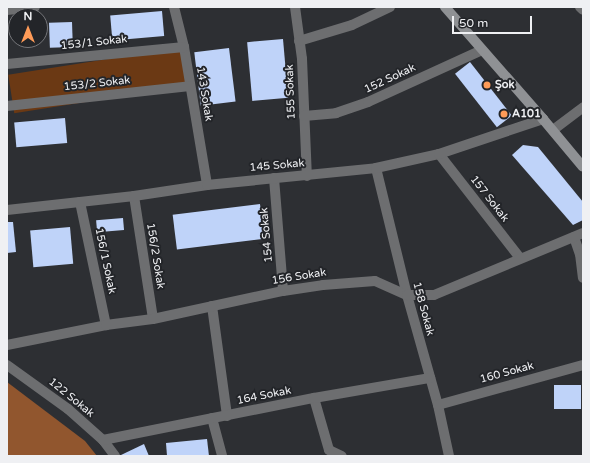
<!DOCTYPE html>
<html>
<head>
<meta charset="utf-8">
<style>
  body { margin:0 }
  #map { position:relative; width:590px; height:463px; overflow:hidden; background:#2d2f33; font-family:"Varela Round",sans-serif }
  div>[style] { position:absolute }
  .green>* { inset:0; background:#6b3914; transform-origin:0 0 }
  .forest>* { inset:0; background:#91562e }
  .building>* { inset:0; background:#bfd3f9; transform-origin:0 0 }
  .minor>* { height:10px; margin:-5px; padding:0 5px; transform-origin:5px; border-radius:5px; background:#6d6e70 }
  .tertiary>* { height:10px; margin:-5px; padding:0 5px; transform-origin:5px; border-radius:5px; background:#6d6e70 }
  .secondary>* { height:10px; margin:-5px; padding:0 5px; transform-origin:5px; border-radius:5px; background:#8f9194 }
  .dots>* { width:11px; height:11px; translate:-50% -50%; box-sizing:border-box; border:2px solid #232529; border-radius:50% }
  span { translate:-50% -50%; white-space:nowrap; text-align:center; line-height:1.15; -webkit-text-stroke:4px #232529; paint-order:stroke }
  .street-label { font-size:11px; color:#eff0f3 }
  .poi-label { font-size:11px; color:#eff0f3; font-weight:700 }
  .left { translate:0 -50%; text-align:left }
  .frame { position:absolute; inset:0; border:8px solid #eff0f3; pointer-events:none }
  .north { position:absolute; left:8px; top:8px; width:40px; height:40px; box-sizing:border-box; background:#232529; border:1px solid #75767a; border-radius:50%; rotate:0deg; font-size:11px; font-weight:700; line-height:16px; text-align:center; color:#eff0f3 }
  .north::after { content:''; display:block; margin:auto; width:14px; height:18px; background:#fe9b58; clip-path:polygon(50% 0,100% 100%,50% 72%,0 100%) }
  .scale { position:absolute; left:452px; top:16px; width:80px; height:18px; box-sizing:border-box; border:2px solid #eff0f3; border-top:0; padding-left:5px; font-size:12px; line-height:14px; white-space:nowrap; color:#eff0f3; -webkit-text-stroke:3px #232529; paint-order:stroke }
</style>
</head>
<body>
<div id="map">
  <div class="green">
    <i style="left:184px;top:47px;width:39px;height:178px;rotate:81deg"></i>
  </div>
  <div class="forest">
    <i style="clip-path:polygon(7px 382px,85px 441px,97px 456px,7px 456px)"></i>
  </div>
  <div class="building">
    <i style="left:162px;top:11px;width:25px;height:52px;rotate:85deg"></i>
    <i style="left:72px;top:22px;width:25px;height:23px;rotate:88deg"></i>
    <i style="left:283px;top:39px;width:59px;height:36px;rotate:85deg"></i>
    <i style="left:229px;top:48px;width:54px;height:35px;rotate:83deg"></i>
    <i style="left:470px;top:62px;width:68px;height:19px;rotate:52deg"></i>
    <i style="left:65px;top:118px;width:25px;height:51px;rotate:85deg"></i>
    <i style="clip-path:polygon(523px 145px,538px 147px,583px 202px,583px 220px,573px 225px,512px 155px)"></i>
    <i style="left:260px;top:204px;width:35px;height:88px;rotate:83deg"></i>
    <i style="left:123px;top:218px;width:12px;height:27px;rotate:85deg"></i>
    <i style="clip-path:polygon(7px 222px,13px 222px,16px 252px,7px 253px)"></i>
    <i style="left:70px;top:227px;width:37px;height:40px;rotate:85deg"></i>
    <i style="left:554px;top:385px;width:27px;height:24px"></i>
    <i style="clip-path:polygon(207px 439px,209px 456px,167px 456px,166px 443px)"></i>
    <i style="clip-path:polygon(144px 444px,149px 456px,121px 456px,121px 455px)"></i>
  </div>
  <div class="minor">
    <i style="left:174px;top:7px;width:41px;rotate:76deg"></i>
    <i style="left:184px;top:47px;width:140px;rotate:80.5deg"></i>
    <i style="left:295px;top:7px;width:52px;rotate:82.3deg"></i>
    <i style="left:302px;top:59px;width:117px;rotate:87.6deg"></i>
    <i style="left:580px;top:7px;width:4px;rotate:45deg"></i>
    <i style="left:7px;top:10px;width:28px;rotate:-6deg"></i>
    <i style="left:299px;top:41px;width:55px;rotate:-16.8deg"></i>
    <i style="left:352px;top:25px;width:42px;rotate:-25.3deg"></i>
    <i style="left:7px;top:64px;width:178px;rotate:-5.5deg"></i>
    <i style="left:7px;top:106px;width:184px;rotate:-6.2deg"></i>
    <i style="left:304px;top:116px;width:32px;rotate:-5deg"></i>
    <i style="left:336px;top:113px;width:34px;rotate:-19deg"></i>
    <i style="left:368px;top:102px;width:125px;rotate:-24.5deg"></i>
    <i style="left:439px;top:154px;width:132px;rotate:52.1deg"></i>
    <i style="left:376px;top:168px;width:131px;rotate:76.3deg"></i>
    <i style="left:407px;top:295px;width:114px;rotate:74.3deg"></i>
    <i style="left:438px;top:405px;width:52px;rotate:77.8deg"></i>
    <i style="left:274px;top:178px;width:113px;rotate:85.4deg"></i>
    <i style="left:134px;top:196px;width:124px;rotate:81.2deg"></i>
    <i style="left:80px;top:202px;width:126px;rotate:78.1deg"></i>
    <i style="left:7px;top:210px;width:128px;rotate:-6.3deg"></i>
    <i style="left:134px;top:196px;width:74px;rotate:-8.6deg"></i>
    <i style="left:207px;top:185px;width:170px;rotate:-5.7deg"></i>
    <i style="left:376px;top:168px;width:65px;rotate:-12.5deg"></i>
    <i style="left:439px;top:154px;width:110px;rotate:-18.6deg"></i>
    <i style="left:574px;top:237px;width:18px;rotate:71deg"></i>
    <i style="left:580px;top:254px;width:24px;rotate:83deg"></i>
    <i style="left:212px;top:306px;width:111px;rotate:82.2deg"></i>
    <i style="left:7px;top:345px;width:101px;rotate:-11.4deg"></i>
    <i style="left:106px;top:325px;width:47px;rotate:-7.3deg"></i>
    <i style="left:153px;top:319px;width:133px;rotate:-12.2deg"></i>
    <i style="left:283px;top:291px;width:40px;rotate:-8.5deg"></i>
    <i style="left:323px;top:285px;width:52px;rotate:-4.4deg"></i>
    <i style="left:375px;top:281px;width:35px;rotate:24deg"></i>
    <i style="left:407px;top:295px;width:27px"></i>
    <i style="left:434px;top:295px;width:161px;rotate:-22.6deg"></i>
    <i style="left:7px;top:365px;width:75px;rotate:35.8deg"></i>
    <i style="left:68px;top:409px;width:47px;rotate:41.5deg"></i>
    <i style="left:103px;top:440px;width:20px;rotate:53deg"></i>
    <i style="left:314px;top:398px;width:54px;rotate:73.9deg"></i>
    <i style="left:329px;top:450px;width:14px;rotate:25deg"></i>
    <i style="left:438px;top:405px;width:150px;rotate:-15.4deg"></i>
    <i style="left:212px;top:418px;width:39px;rotate:75deg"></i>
    <i style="left:103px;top:440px;width:215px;rotate:-11.3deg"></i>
    <i style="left:314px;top:398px;width:118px;rotate:-9.8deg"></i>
  </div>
  <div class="tertiary">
    <i style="left:553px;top:130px;width:38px;rotate:-37deg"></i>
  </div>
  <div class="secondary">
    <i style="left:445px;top:7px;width:149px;rotate:48.8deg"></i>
    <i style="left:543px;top:119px;width:62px;rotate:50.2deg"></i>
  </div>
  <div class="dots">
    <i style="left:487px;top:85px;background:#fe9b58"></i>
    <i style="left:504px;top:114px;background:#fe9b58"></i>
  </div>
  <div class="street-label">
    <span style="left:94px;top:43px;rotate:-6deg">153/1 Sokak</span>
    <span style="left:390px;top:79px;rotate:-25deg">152 Sokak</span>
    <span style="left:97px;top:84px;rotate:-6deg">153/2 Sokak</span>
    <span style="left:291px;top:92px;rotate:-92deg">155 Sokak</span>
    <span style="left:204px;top:94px;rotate:81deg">143 Sokak</span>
    <span style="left:277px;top:166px;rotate:-5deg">145 Sokak</span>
    <span style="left:489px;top:199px;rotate:52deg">157 Sokak</span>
    <span style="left:267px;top:235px;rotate:-95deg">154 Sokak</span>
    <span style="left:155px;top:256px;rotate:81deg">156/2 Sokak</span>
    <span style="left:105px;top:261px;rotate:78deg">156/1 Sokak</span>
    <span style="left:299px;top:277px;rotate:-9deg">156 Sokak</span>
    <span style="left:423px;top:309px;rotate:75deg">158 Sokak</span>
    <span style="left:507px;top:373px;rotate:-15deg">160 Sokak</span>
    <span style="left:264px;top:396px;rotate:-11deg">164 Sokak</span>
    <span style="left:71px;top:398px;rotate:39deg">122 Sokak</span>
  </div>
  <div class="poi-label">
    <span class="left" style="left:495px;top:85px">Şok</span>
    <span class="left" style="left:512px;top:114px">A101</span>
  </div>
  <div class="frame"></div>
  <div class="north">N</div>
  <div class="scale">50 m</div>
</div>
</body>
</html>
